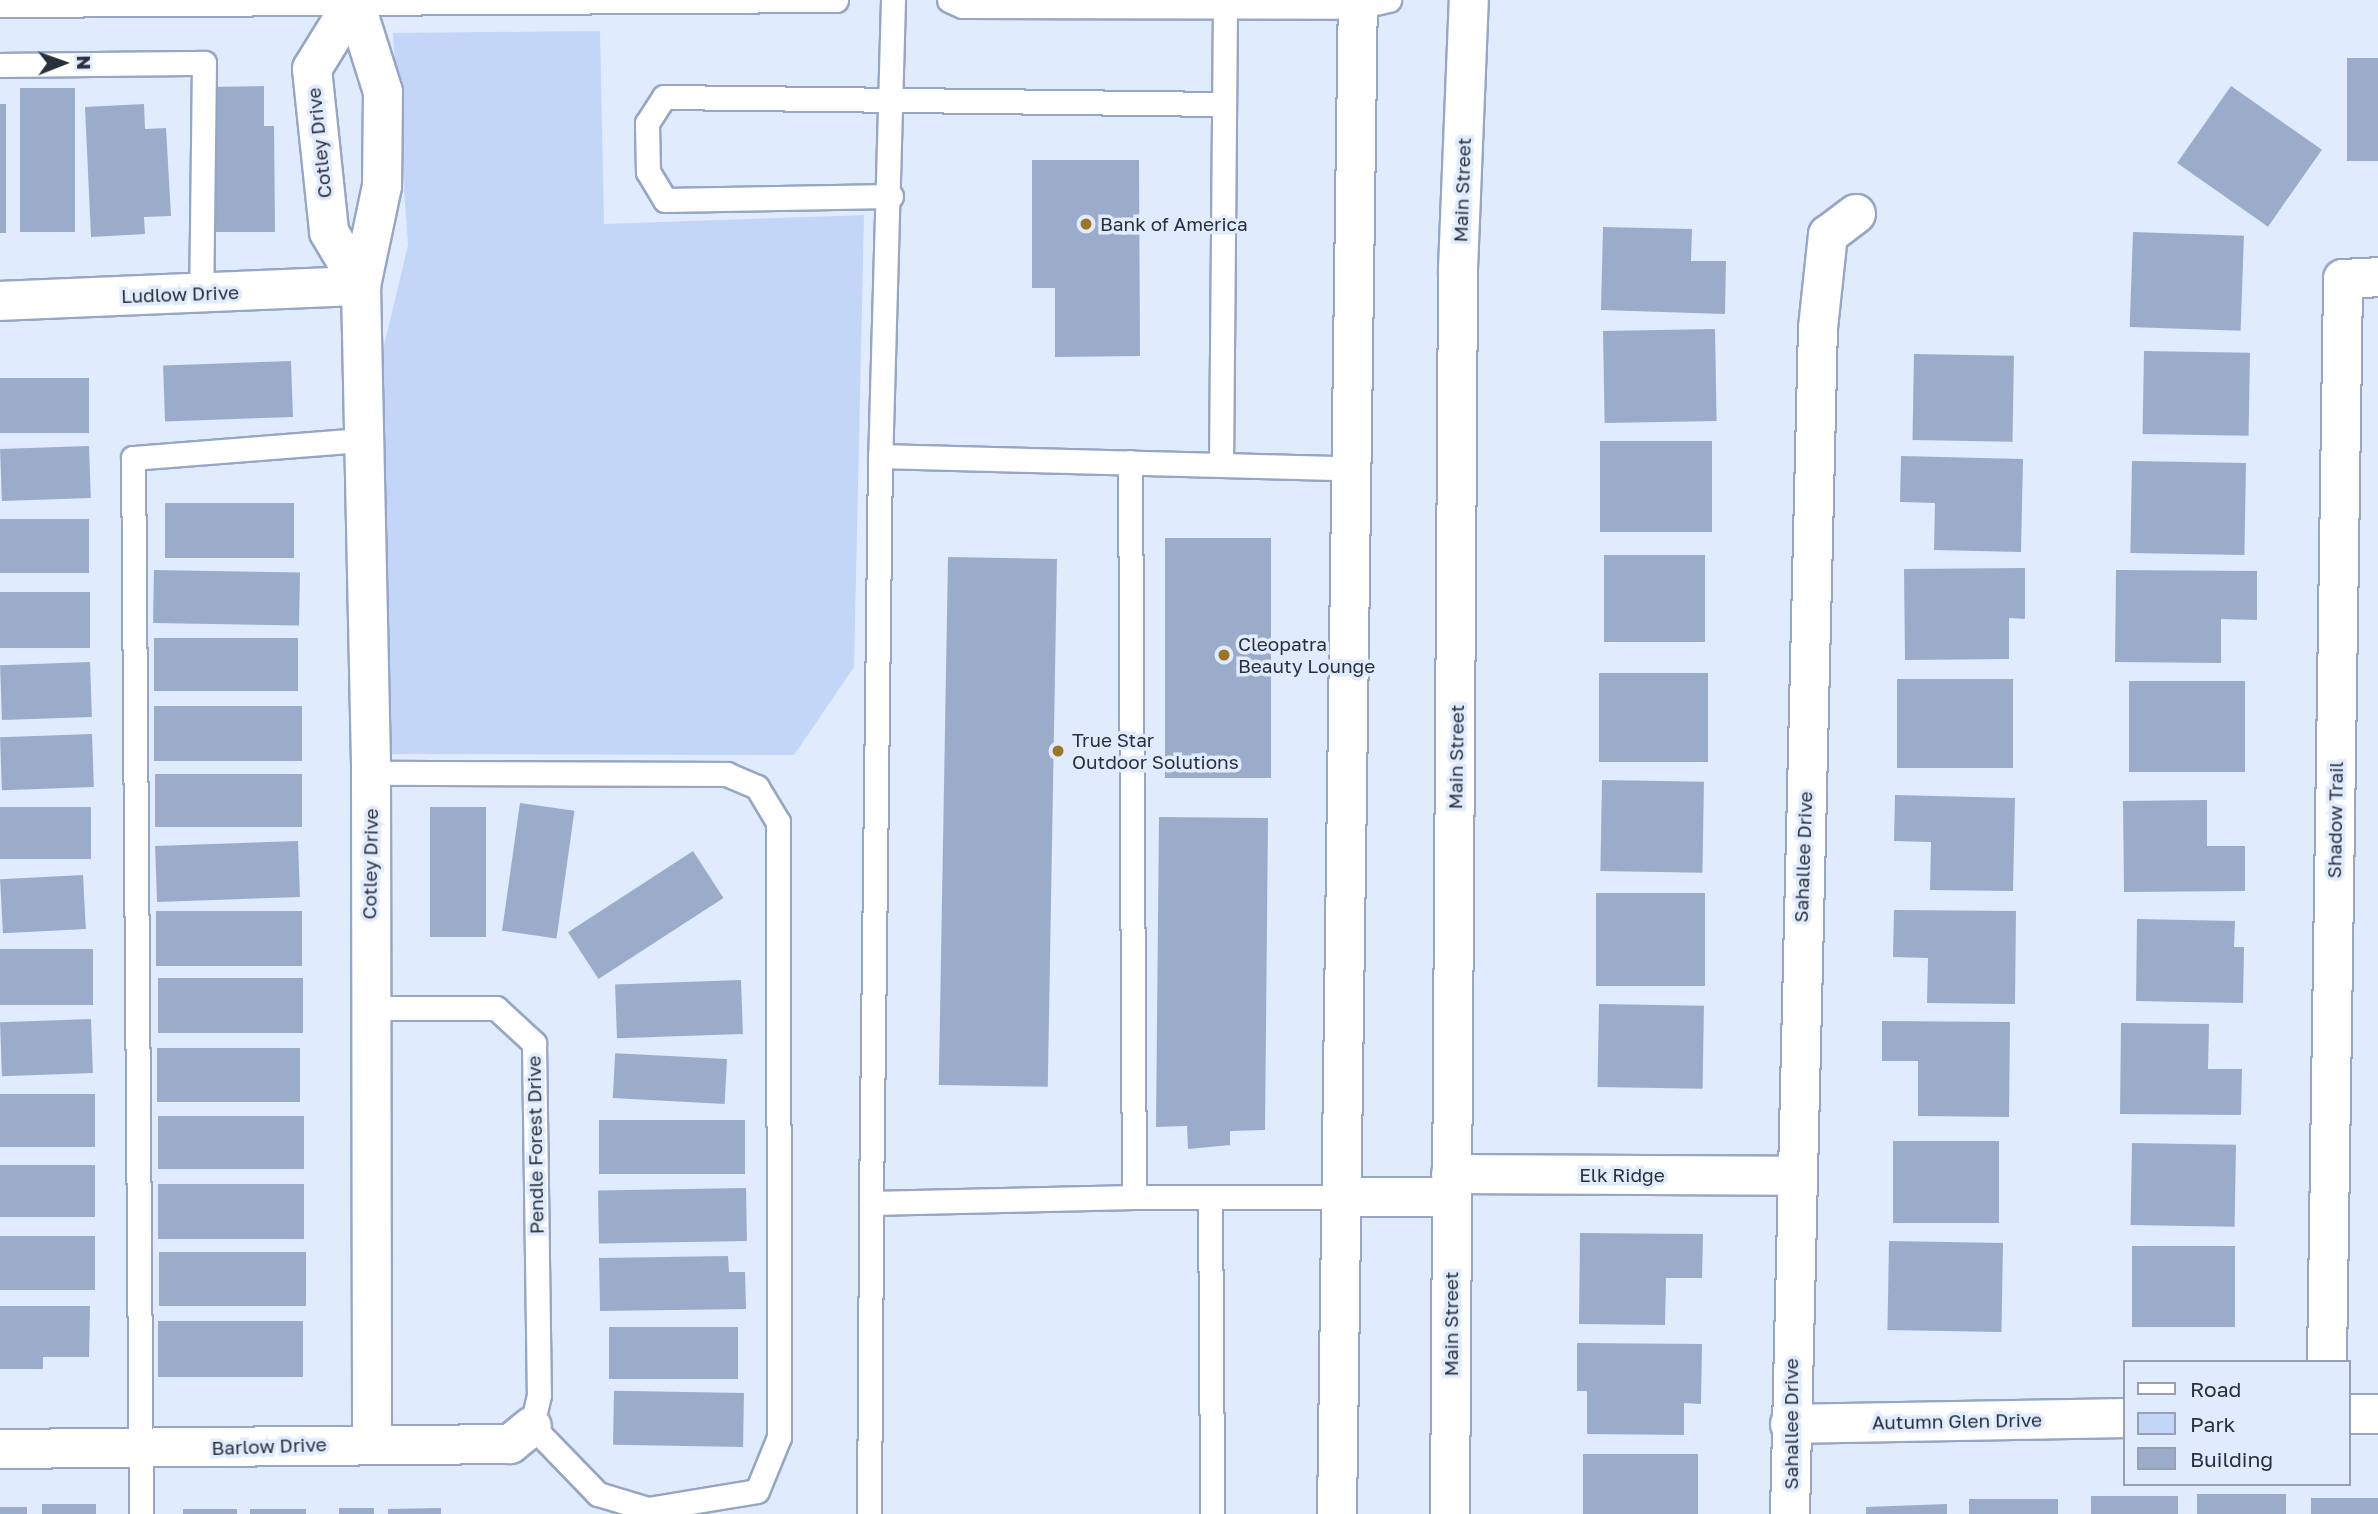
<!DOCTYPE html>
<html>
<head>
<meta charset="utf-8">
<style>
  body { margin:0 }
  #map { position:relative; width:2378px; height:1514px; overflow:hidden; background:#e0ebfe; font-family:"Golos Text",sans-serif }
  div>[style] { position:absolute }
  .green>* { inset:0; background:#c3d6f7 }
  .building>* { inset:0; background:#9bacca; transform-origin:0 0 }
  .roads { filter:drop-shadow(2px 0 #96a7c5) drop-shadow(-2px 0 #96a7c5) drop-shadow(0 2px #96a7c5) drop-shadow(0 -2px #96a7c5) }
  .service>* { height:23px; margin:-11.5px; padding:0 11.5px; transform-origin:11.5px; border-radius:11.5px; background:#fff }
  .minor>* { height:38px; margin:-19px; padding:0 19px; transform-origin:19px; border-radius:19px; background:#fff }
  .secondary>* { height:38px; margin:-19px; padding:0 19px; transform-origin:19px; border-radius:19px; background:#fff }
  .dots>* { width:19px; height:19px; translate:-50% -50%; box-sizing:border-box; border:4px solid #e0ebfe; border-radius:50% }
  span { translate:-50% -50%; white-space:nowrap; text-align:center; line-height:1.15; -webkit-text-stroke:7px #e0ebfe; paint-order:stroke }
  .street-label { font-size:19px; color:#29303c }
  .poi-label { font-size:19px; color:#29303c }
  .left { translate:0 -50%; text-align:left }
  .legend { position:absolute; left:2123px; top:1360px; width:228px; height:126px; box-sizing:border-box; background:#e0ebfe; border:2px solid #97a0b0; margin:0; padding:9px 12px; list-style:none; font-size:21px; color:#29303c }
  .legend li { display:flex; align-items:center; gap:14px; height:35px }
  .legend b { width:35px; border:2px solid #97a0b0 }
  .north { position:absolute; left:28px; top:28px; width:70px; height:70px; -webkit-text-stroke:5px #e0ebfe; paint-order:stroke; rotate:89deg; font-size:19px; font-weight:700; line-height:28px; text-align:center; color:#29303c }
  .north::after { content:''; display:block; margin:auto; width:24px; height:32px; background:#29303c; clip-path:polygon(50% 0,100% 100%,50% 72%,0 100%) }
</style>
</head>
<body>
<div id="map">
  <div class="green">
    <i style="clip-path:polygon(600px 31px,604px 224px,864px 215px,854px 667px,794px 755px,387px 754px,382px 354px,408px 245px,393px 33px)"></i>
  </div>
  <div class="building">
    <i style="left:2378px;top:58px;width:103px;height:31px;rotate:90deg"></i>
    <i style="clip-path:polygon(264px 86px,264px 126px,274px 126px,275px 232px,209px 232px,208px 87px)"></i>
    <i style="left:2231px;top:86px;width:111px;height:94px;rotate:35deg"></i>
    <i style="left:20px;top:88px;width:55px;height:144px"></i>
    <i style="left:0;top:104px;width:6px;height:129px"></i>
    <i style="clip-path:polygon(144px 104px,145px 129px,166px 128px,171px 216px,144px 217px,145px 234px,91px 237px,85px 107px)"></i>
    <i style="clip-path:polygon(1032px 160px,1139px 160px,1140px 356px,1055px 357px,1055px 288px,1032px 288px)"></i>
    <i style="clip-path:polygon(1603px 227px,1692px 229px,1691px 261px,1726px 261px,1725px 314px,1601px 310px)"></i>
    <i style="left:2133px;top:232px;width:111px;height:95px;rotate:2deg"></i>
    <i style="left:1715px;top:329px;width:92px;height:112px;rotate:89deg"></i>
    <i style="left:2144px;top:351px;width:106px;height:83px;rotate:1deg"></i>
    <i style="left:1914px;top:354px;width:100px;height:86px;rotate:1deg"></i>
    <i style="left:291px;top:361px;width:56px;height:128px;rotate:88deg"></i>
    <i style="left:0;top:378px;width:89px;height:55px"></i>
    <i style="left:1600px;top:441px;width:112px;height:91px"></i>
    <i style="left:89px;top:446px;width:52px;height:89px;rotate:88deg"></i>
    <i style="clip-path:polygon(1901px 456px,2023px 459px,2021px 552px,1934px 550px,1935px 503px,1900px 502px)"></i>
    <i style="left:2132px;top:461px;width:114px;height:92px;rotate:1deg"></i>
    <i style="left:165px;top:503px;width:129px;height:55px"></i>
    <i style="left:89px;top:519px;width:54px;height:89px;rotate:90deg"></i>
    <i style="left:1165px;top:538px;width:106px;height:240px"></i>
    <i style="left:1604px;top:555px;width:101px;height:87px"></i>
    <i style="left:948px;top:557px;width:109px;height:528px;rotate:1deg"></i>
    <i style="clip-path:polygon(2025px 568px,2025px 619px,2009px 618px,2009px 659px,1905px 660px,1904px 569px)"></i>
    <i style="left:154px;top:570px;width:146px;height:53px;rotate:1deg"></i>
    <i style="clip-path:polygon(2116px 570px,2257px 571px,2257px 620px,2221px 619px,2221px 663px,2115px 662px)"></i>
    <i style="left:0;top:592px;width:90px;height:56px"></i>
    <i style="left:154px;top:638px;width:144px;height:53px"></i>
    <i style="left:90px;top:662px;width:55px;height:90px;rotate:88deg"></i>
    <i style="left:1599px;top:673px;width:109px;height:89px"></i>
    <i style="left:1897px;top:679px;width:116px;height:89px"></i>
    <i style="left:2129px;top:681px;width:116px;height:91px"></i>
    <i style="left:154px;top:706px;width:148px;height:55px"></i>
    <i style="left:92px;top:734px;width:53px;height:92px;rotate:88deg"></i>
    <i style="left:155px;top:774px;width:147px;height:53px"></i>
    <i style="left:1602px;top:780px;width:102px;height:91px;rotate:1deg"></i>
    <i style="clip-path:polygon(1895px 795px,2015px 798px,2013px 891px,1930px 890px,1931px 842px,1894px 841px)"></i>
    <i style="clip-path:polygon(2207px 800px,2207px 846px,2245px 846px,2245px 891px,2124px 892px,2123px 801px)"></i>
    <i style="left:520px;top:803px;width:55px;height:129px;rotate:8deg"></i>
    <i style="left:91px;top:807px;width:52px;height:91px;rotate:90deg"></i>
    <i style="left:430px;top:807px;width:56px;height:130px"></i>
    <i style="clip-path:polygon(1159px 817px,1268px 818px,1265px 1130px,1230px 1131px,1230px 1145px,1188px 1149px,1187px 1126px,1156px 1127px)"></i>
    <i style="left:298px;top:841px;width:56px;height:143px;rotate:88deg"></i>
    <i style="left:693px;top:851px;width:56px;height:149px;rotate:57deg"></i>
    <i style="left:83px;top:875px;width:54px;height:83px;rotate:87deg"></i>
    <i style="left:1596px;top:893px;width:109px;height:93px"></i>
    <i style="clip-path:polygon(1894px 910px,2016px 911px,2015px 1004px,1927px 1003px,1928px 958px,1893px 957px)"></i>
    <i style="left:156px;top:911px;width:146px;height:55px"></i>
    <i style="clip-path:polygon(2137px 919px,2235px 921px,2234px 947px,2244px 947px,2243px 1003px,2136px 1001px)"></i>
    <i style="left:0;top:949px;width:93px;height:56px"></i>
    <i style="left:158px;top:978px;width:145px;height:55px"></i>
    <i style="left:741px;top:980px;width:54px;height:126px;rotate:88deg"></i>
    <i style="left:1599px;top:1004px;width:105px;height:83px;rotate:1deg"></i>
    <i style="left:91px;top:1019px;width:54px;height:91px;rotate:88deg"></i>
    <i style="clip-path:polygon(1882px 1021px,2010px 1022px,2009px 1117px,1918px 1116px,1918px 1061px,1882px 1061px)"></i>
    <i style="clip-path:polygon(2121px 1023px,2209px 1024px,2208px 1069px,2242px 1069px,2241px 1115px,2120px 1114px)"></i>
    <i style="left:157px;top:1048px;width:143px;height:54px"></i>
    <i style="left:727px;top:1059px;width:45px;height:112px;rotate:93deg"></i>
    <i style="left:0;top:1094px;width:95px;height:53px"></i>
    <i style="left:158px;top:1116px;width:146px;height:53px"></i>
    <i style="left:745px;top:1120px;width:54px;height:146px;rotate:90deg"></i>
    <i style="left:1893px;top:1141px;width:106px;height:82px"></i>
    <i style="left:2132px;top:1143px;width:104px;height:82px;rotate:1deg"></i>
    <i style="left:0;top:1165px;width:95px;height:52px"></i>
    <i style="left:158px;top:1184px;width:146px;height:55px"></i>
    <i style="left:746px;top:1188px;width:53px;height:148px;rotate:89deg"></i>
    <i style="clip-path:polygon(1580px 1233px,1703px 1234px,1702px 1278px,1666px 1278px,1665px 1325px,1579px 1324px)"></i>
    <i style="left:0;top:1236px;width:95px;height:54px"></i>
    <i style="left:1889px;top:1241px;width:114px;height:89px;rotate:1deg"></i>
    <i style="left:2132px;top:1246px;width:103px;height:81px"></i>
    <i style="left:159px;top:1252px;width:147px;height:54px"></i>
    <i style="clip-path:polygon(728px 1256px,729px 1272px,745px 1272px,746px 1309px,600px 1311px,599px 1258px)"></i>
    <i style="clip-path:polygon(0 1306px,90px 1306px,89px 1357px,43px 1357px,43px 1369px,0 1369px)"></i>
    <i style="left:158px;top:1321px;width:145px;height:56px"></i>
    <i style="left:609px;top:1327px;width:129px;height:52px"></i>
    <i style="clip-path:polygon(1577px 1343px,1702px 1344px,1701px 1404px,1684px 1403px,1684px 1435px,1587px 1434px,1587px 1391px,1577px 1391px)"></i>
    <i style="left:744px;top:1393px;width:54px;height:130px;rotate:91deg"></i>
    <i style="left:1583px;top:1454px;width:115px;height:60px"></i>
    <i style="left:2286px;top:1494px;width:20px;height:89px;rotate:90deg"></i>
    <i style="left:2091px;top:1496px;width:87px;height:18px"></i>
    <i style="left:2311px;top:1498px;width:67px;height:16px"></i>
    <i style="left:1969px;top:1499px;width:89px;height:15px"></i>
    <i style="left:42px;top:1504px;width:54px;height:10px"></i>
    <i style="clip-path:polygon(1947px 1504px,1947px 1514px,1866px 1514px,1866px 1507px)"></i>
    <i style="left:0;top:1507px;width:27px;height:7px"></i>
    <i style="left:339px;top:1508px;width:35px;height:6px"></i>
    <i style="clip-path:polygon(441px 1508px,441px 1514px,388px 1514px,388px 1509px)"></i>
    <i style="left:183px;top:1509px;width:54px;height:5px"></i>
    <i style="left:250px;top:1509px;width:56px;height:5px"></i>
  </div>
  <div class="roads">
    <div class="service">
      <i style="left:893px;top:0;width:456px;rotate:91.6deg"></i>
      <i style="left:880px;top:456px;width:472px;rotate:1.5deg"></i>
      <i style="left:949px;top:0;width:14px;rotate:25deg"></i>
      <i style="left:962px;top:6px;width:396px;rotate:0.1deg"></i>
      <i style="left:1358px;top:7px;width:32px;rotate:-13deg"></i>
      <i style="left:0;top:5px;width:836px;rotate:-0.34deg"></i>
      <i style="left:0;top:65px;width:204px;rotate:-0.6deg"></i>
      <i style="left:204px;top:63px;width:230px;rotate:90.7deg"></i>
      <i style="left:891px;top:196px;width:226px;rotate:179deg"></i>
      <i style="left:665px;top:200px;width:33px;rotate:-121deg"></i>
      <i style="left:648px;top:172px;width:49px;rotate:-91.2deg"></i>
      <i style="left:647px;top:123px;width:31px;rotate:-57deg"></i>
      <i style="left:664px;top:97px;width:560px;rotate:0.72deg"></i>
      <i style="left:880px;top:456px;width:747px;rotate:90.69deg"></i>
      <i style="left:871px;top:1203px;width:263px;rotate:-1.3deg"></i>
      <i style="left:1130px;top:462px;width:735px;rotate:89.69deg"></i>
      <i style="left:1134px;top:1197px;width:207px"></i>
      <i style="left:1221px;top:465px;width:458px;rotate:-89.5deg"></i>
      <i style="left:368px;top:1008px;width:128px"></i>
      <i style="left:496px;top:1008px;width:52px;rotate:42.6deg"></i>
      <i style="left:534px;top:1043px;width:352px;rotate:89.2deg"></i>
      <i style="left:539px;top:1395px;width:32px;rotate:103deg"></i>
      <i style="left:532px;top:1426px;width:95px;rotate:45.9deg"></i>
      <i style="left:598px;top:1494px;width:52px;rotate:16.7deg"></i>
      <i style="left:648px;top:1509px;width:110px;rotate:-9.4deg"></i>
      <i style="left:757px;top:1491px;width:58px;rotate:-67.8deg"></i>
      <i style="left:779px;top:1437px;width:615px;rotate:-90.09deg"></i>
      <i style="left:778px;top:822px;width:41px;rotate:-121deg"></i>
      <i style="left:757px;top:787px;width:33px;rotate:-157deg"></i>
      <i style="left:727px;top:774px;width:356px;rotate:-179.8deg"></i>
      <i style="left:1210px;top:1197px;width:317px;rotate:89.6deg"></i>
      <i style="left:141px;top:1514px;width:1056px;rotate:-90.43deg"></i>
      <i style="left:133px;top:458px;width:230px;rotate:-4.5deg"></i>
      <i style="left:869px;top:1514px;width:311px;rotate:-89.6deg"></i>
    </div>
    <div class="minor">
      <i style="left:354px;top:0;width:96px;rotate:72.5deg"></i>
      <i style="left:383px;top:92px;width:94px;rotate:90.6deg"></i>
      <i style="left:382px;top:186px;width:102px;rotate:101.9deg"></i>
      <i style="left:361px;top:286px;width:487px;rotate:88.8deg"></i>
      <i style="left:371px;top:773px;width:669px;rotate:89.91deg"></i>
      <i style="left:354px;top:1px;width:80px;rotate:121.7deg"></i>
      <i style="left:312px;top:69px;width:164px;rotate:84deg"></i>
      <i style="left:329px;top:232px;width:63px;rotate:59.3deg"></i>
      <i style="left:0;top:301px;width:361px;rotate:-2.4deg"></i>
      <i style="left:1451px;top:1174px;width:342px;rotate:0.3deg"></i>
      <i style="left:2327px;top:1362px;width:1083px;rotate:-89.15deg"></i>
      <i style="left:2343px;top:279px;width:35px;rotate:-3deg"></i>
      <i style="left:2348px;top:1414px;width:30px"></i>
      <i style="left:1790px;top:1424px;width:334px;rotate:-1deg"></i>
      <i style="left:0;top:1449px;width:510px;rotate:-0.56deg"></i>
      <i style="left:510px;top:1444px;width:28px;rotate:-39deg"></i>
      <i style="left:1790px;top:1514px;width:1186px;rotate:-88.65deg"></i>
      <i style="left:1818px;top:328px;width:94px;rotate:-83.9deg"></i>
      <i style="left:1828px;top:235px;width:35px;rotate:-37deg"></i>
    </div>
    <div class="secondary">
      <i style="left:1341px;top:1197px;width:111px"></i>
      <i style="left:1337px;top:1514px;width:1514px;rotate:-89.21deg"></i>
      <i style="left:1450px;top:1514px;width:1245px;rotate:-89.63deg"></i>
      <i style="left:1458px;top:269px;width:269px;rotate:-87.7deg"></i>
    </div>
  </div>
  <div class="dots">
    <i style="left:1086px;top:224px;background:#9d7623"></i>
    <i style="left:1224px;top:655px;background:#9d7623"></i>
    <i style="left:1058px;top:751px;background:#9d7623"></i>
  </div>
  <div class="street-label">
    <span style="left:319px;top:143px;rotate:-96deg">Cotley Drive</span>
    <span style="left:1462px;top:190px;rotate:-88deg">Main Street</span>
    <span style="left:180px;top:294px;rotate:-2deg">Ludlow Drive</span>
    <span style="left:1456px;top:757px;rotate:-89deg">Main Street</span>
    <span style="left:2335px;top:820px;rotate:-89deg">Shadow Trail</span>
    <span style="left:1803px;top:857px;rotate:-88deg">Sahallee Drive</span>
    <span style="left:370px;top:864px;rotate:-89deg">Cotley Drive</span>
    <span style="left:535px;top:1145px;rotate:-91deg">Pendle Forest Drive</span>
    <span style="left:1622px;top:1175px">Elk Ridge</span>
    <span style="left:1451px;top:1324px;rotate:-90deg">Main Street</span>
    <span style="left:1957px;top:1421px;rotate:-1deg">Autumn Glen Drive</span>
    <span style="left:1791px;top:1424px;rotate:-90deg">Sahallee Drive</span>
    <span style="left:269px;top:1446px;rotate:-2deg">Barlow Drive</span>
  </div>
  <div class="poi-label">
    <span class="left" style="left:1100px;top:224px">Bank of America</span>
    <span class="left" style="left:1238px;top:655px">Cleopatra<br>Beauty Lounge</span>
    <span class="left" style="left:1072px;top:751px">True Star<br>Outdoor Solutions</span>
  </div>
  <ul class="legend">
  <li><b style="height:9px;background:#fff"></b>Road</li>
  <li><b style="height:19px;background:#c3d6f7"></b>Park</li>
  <li><b style="height:19px;background:#9bacca"></b>Building</li>
  </ul>
  <div class="north">N</div>
</div>
</body>
</html>
